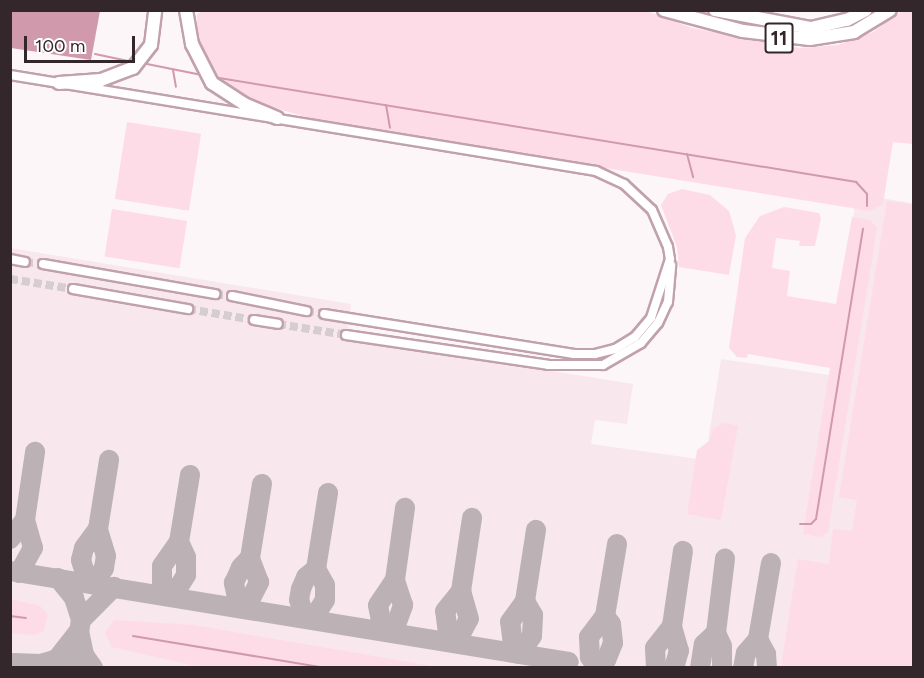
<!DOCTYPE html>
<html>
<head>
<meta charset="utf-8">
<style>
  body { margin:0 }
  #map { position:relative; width:924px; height:678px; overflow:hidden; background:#fdf6f8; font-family:Figtree,sans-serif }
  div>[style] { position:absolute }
  .built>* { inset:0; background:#f8e7ec }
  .green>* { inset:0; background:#fddce7; transform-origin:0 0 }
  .water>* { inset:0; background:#d199ac }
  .stream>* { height:2px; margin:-1px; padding:0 1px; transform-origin:1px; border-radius:1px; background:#d199ac }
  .taxiway>* { height:20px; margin:-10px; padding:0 10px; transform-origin:10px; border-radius:10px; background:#bcb2b6 }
  .minor-tunnel>* { height:8px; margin-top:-4px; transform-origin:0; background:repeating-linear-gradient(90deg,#d5cdcf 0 8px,transparent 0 12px) }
  .roads { filter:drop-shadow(2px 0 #c1a1ab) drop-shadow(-2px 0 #c1a1ab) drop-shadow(0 2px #c1a1ab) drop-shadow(0 -2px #c1a1ab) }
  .minor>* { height:8px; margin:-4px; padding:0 4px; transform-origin:4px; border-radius:4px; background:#fff }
  .highway>* { height:12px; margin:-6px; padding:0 6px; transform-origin:6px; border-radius:6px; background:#fff }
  span { translate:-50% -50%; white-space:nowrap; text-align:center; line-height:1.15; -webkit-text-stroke:6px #fff; paint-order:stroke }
  .shield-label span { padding:2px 4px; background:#fff; border:2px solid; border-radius:4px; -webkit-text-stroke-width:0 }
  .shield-label { font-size:20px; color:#33272b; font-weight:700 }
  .frame { position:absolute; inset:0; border:12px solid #33272b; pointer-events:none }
  .scale { position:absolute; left:24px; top:36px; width:111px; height:27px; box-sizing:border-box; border:3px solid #33272b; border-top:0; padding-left:8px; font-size:18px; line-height:21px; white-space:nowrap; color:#33272b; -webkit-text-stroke:4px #fff; paint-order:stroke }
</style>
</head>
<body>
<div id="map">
  <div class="built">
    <i style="clip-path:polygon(857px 194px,911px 203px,904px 667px,11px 667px,10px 248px,351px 304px,347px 338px,633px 384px,627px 424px,595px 420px,591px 444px,705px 460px,721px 359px,829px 375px)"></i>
  </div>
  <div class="green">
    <i style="clip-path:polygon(205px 10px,644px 10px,692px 28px,800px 48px,838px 45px,873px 32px,902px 11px,913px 11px,913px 144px,893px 142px,883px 204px,870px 211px,327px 123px,258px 103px,224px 84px,206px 61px,197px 39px,197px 14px)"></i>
    <i style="left:127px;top:122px;width:75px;height:78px;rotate:9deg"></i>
    <i style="clip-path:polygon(682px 189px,710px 195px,729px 211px,736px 235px,729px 275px,679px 267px,677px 247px,661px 205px,668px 194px)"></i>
    <i style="clip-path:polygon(887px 201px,913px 204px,913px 667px,781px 667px,798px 559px,829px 564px,833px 529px,852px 531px,857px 500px,839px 497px)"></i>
    <i style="clip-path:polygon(784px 207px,819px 213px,821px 218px,815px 246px,799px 246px,800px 241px,776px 238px,772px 268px,790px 271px,787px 296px,836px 304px,852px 217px,870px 220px,877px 228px,828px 532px,820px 537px,803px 534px,830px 368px,748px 354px,747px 358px,737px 357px,729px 348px,745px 238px,760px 216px)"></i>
    <i style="left:112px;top:209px;width:76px;height:48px;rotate:9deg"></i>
    <i style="clip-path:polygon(724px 423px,738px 426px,721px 520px,687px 514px,697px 450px,709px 441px,713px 429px)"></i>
    <i style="clip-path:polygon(11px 599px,40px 606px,48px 614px,44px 631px,36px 635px,11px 633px)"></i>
    <i style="clip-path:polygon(114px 620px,193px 625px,438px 667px,200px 667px,112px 647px,105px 633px)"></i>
  </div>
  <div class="water">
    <i style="clip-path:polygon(10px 11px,100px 11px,91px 60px,11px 48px)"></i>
  </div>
  <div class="stream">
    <i style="left:95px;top:54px;width:40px;rotate:12deg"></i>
    <i style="left:142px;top:63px;width:61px;rotate:11.3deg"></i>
    <i style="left:173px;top:70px;width:17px;rotate:80deg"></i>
    <i style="left:213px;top:77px;width:652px;rotate:9.27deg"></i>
    <i style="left:856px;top:182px;width:16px;rotate:47deg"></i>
    <i style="left:867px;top:194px;width:12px;rotate:90deg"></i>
    <i style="left:386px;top:105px;width:23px;rotate:80deg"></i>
    <i style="left:687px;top:154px;width:24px;rotate:75deg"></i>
    <i style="left:800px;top:524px;width:11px"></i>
    <i style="left:811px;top:524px;width:7px;rotate:-45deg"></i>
    <i style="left:816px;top:519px;width:294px;rotate:-80.8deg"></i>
    <i style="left:10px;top:616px;width:16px;rotate:7deg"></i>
    <i style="left:133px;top:636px;width:197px;rotate:9.4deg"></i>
  </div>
  <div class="taxiway">
    <i style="left:10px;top:539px;width:24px;rotate:-52deg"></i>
    <i style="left:10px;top:571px;width:566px;rotate:9.25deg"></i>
    <i style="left:19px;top:573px;width:29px;rotate:-61deg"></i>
    <i style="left:33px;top:548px;width:29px;rotate:-106deg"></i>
    <i style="left:25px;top:520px;width:69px;rotate:-81.6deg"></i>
    <i style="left:58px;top:578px;width:26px;rotate:51deg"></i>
    <i style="left:74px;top:598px;width:23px;rotate:72deg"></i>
    <i style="left:81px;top:620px;width:49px;rotate:99.5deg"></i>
    <i style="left:88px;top:583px;width:24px;rotate:-107deg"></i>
    <i style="left:81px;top:560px;width:12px;rotate:-76deg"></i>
    <i style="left:84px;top:548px;width:24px;rotate:-54deg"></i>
    <i style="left:98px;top:529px;width:70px;rotate:-80.9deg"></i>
    <i style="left:93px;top:584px;width:19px;rotate:-55deg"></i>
    <i style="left:104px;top:568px;width:12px;rotate:-81deg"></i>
    <i style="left:106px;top:556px;width:28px;rotate:-107deg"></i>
    <i style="left:168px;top:596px;width:11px;rotate:-124deg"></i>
    <i style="left:162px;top:587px;width:21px;rotate:-90deg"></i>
    <i style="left:162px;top:566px;width:29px;rotate:-55deg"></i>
    <i style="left:173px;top:596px;width:25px;rotate:-58deg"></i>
    <i style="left:186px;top:575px;width:18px;rotate:-90deg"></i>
    <i style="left:186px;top:557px;width:17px;rotate:-115deg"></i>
    <i style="left:179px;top:542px;width:68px;rotate:-80.7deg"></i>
    <i style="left:239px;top:607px;width:25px;rotate:-102deg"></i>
    <i style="left:234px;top:583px;width:17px;rotate:-66deg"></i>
    <i style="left:241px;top:567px;width:13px;rotate:-45deg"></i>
    <i style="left:250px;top:558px;width:75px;rotate:-80.8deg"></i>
    <i style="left:246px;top:608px;width:29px;rotate:-63deg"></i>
    <i style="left:259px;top:582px;width:26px;rotate:-111deg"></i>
    <i style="left:605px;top:616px;width:10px;rotate:53deg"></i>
    <i style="left:611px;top:624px;width:19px;rotate:84deg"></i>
    <i style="left:613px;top:643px;width:18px;rotate:112deg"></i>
    <i style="left:606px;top:660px;width:12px;rotate:149deg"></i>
    <i style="left:596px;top:666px;width:11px;rotate:-124deg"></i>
    <i style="left:590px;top:657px;width:20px;rotate:-93deg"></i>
    <i style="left:589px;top:637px;width:26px;rotate:-53deg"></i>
    <i style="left:605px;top:616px;width:73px;rotate:-80.5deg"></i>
    <i style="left:305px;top:618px;width:19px;rotate:-108deg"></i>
    <i style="left:299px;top:600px;width:11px;rotate:-80deg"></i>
    <i style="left:301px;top:589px;width:13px;rotate:-67deg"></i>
    <i style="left:306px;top:577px;width:13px;rotate:-39deg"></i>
    <i style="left:316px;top:569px;width:77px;rotate:-81deg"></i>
    <i style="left:313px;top:619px;width:22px;rotate:-58deg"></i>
    <i style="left:325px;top:600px;width:15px;rotate:-90deg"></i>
    <i style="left:325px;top:585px;width:18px;rotate:-119deg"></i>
    <i style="left:81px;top:620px;width:47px;rotate:-45deg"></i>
    <i style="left:383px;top:631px;width:26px;rotate:-101deg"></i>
    <i style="left:378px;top:605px;width:30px;rotate:-56deg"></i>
    <i style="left:395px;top:580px;width:73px;rotate:-82.1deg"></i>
    <i style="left:393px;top:633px;width:30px;rotate:-70deg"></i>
    <i style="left:403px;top:605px;width:26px;rotate:-108deg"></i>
    <i style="left:449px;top:642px;width:31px;rotate:-97deg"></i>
    <i style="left:445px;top:611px;width:26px;rotate:-51deg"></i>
    <i style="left:456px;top:643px;width:27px;rotate:-62deg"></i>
    <i style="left:469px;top:619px;width:29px;rotate:-106deg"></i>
    <i style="left:461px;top:591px;width:74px;rotate:-81.4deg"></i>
    <i style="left:514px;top:653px;width:31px;rotate:-97deg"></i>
    <i style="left:510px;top:622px;width:26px;rotate:-54deg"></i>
    <i style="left:519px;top:654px;width:22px;rotate:-54deg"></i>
    <i style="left:532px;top:636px;width:21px;rotate:-87deg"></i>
    <i style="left:533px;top:615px;width:16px;rotate:-120deg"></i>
    <i style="left:525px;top:601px;width:72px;rotate:-81.2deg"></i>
    <i style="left:14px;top:663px;width:26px;rotate:2deg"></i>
    <i style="left:40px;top:664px;width:18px;rotate:-16deg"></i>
    <i style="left:57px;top:659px;width:36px;rotate:-52deg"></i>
    <i style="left:79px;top:631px;width:25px;rotate:78deg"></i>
    <i style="left:84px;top:655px;width:16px;rotate:55deg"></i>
    <i style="left:656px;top:668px;width:20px;rotate:-93deg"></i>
    <i style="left:655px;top:648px;width:28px;rotate:-52deg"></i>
    <i style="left:674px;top:668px;width:18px;rotate:-74deg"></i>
    <i style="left:679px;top:651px;width:26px;rotate:-106deg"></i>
    <i style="left:672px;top:626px;width:76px;rotate:-81.7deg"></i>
    <i style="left:700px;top:668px;width:24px;rotate:-81deg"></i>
    <i style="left:704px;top:644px;width:16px;rotate:-43deg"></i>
    <i style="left:722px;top:668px;width:22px;rotate:-90deg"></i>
    <i style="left:722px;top:646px;width:14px;rotate:-115deg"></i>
    <i style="left:716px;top:633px;width:75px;rotate:-83.1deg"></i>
    <i style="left:743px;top:668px;width:15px;rotate:-79deg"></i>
    <i style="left:746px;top:653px;width:18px;rotate:-49deg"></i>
    <i style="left:767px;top:668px;width:14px;rotate:-94deg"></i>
    <i style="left:766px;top:654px;width:17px;rotate:-118deg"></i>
    <i style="left:758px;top:639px;width:77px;rotate:-80.3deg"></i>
  </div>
  <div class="minor-tunnel">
    <i style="left:25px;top:262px;width:18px;rotate:6deg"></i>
    <i style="left:10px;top:279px;width:64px;rotate:9deg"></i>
    <i style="left:215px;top:294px;width:17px;rotate:7deg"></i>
    <i style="left:188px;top:309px;width:67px;rotate:9.5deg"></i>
    <i style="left:306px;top:311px;width:18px;rotate:9deg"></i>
    <i style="left:278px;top:324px;width:69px;rotate:9.2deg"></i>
  </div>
  <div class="roads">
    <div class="minor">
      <i style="left:10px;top:75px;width:594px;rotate:9.3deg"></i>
      <i style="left:596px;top:171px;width:31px;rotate:25deg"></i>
      <i style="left:624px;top:184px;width:38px;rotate:43deg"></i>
      <i style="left:652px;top:210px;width:40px;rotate:66.6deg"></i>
      <i style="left:668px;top:247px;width:12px;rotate:81deg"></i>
      <i style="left:670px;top:259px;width:62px;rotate:107.9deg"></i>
      <i style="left:651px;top:318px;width:25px;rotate:130deg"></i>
      <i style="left:635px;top:337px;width:23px;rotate:149deg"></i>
      <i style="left:615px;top:349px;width:21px;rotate:166deg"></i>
      <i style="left:595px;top:354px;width:21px;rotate:180deg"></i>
      <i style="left:574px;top:354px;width:253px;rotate:-170.9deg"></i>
      <i style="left:10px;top:259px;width:15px;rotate:11deg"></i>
      <i style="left:43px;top:264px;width:175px;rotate:9.9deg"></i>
      <i style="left:73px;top:289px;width:117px;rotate:9.9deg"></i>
      <i style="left:232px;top:296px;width:76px;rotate:11.5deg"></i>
      <i style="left:254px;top:320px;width:24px;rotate:9deg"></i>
      <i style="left:346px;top:335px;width:204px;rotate:8.4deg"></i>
      <i style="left:548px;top:365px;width:55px"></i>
      <i style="left:603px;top:365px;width:44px;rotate:-30.1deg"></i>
      <i style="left:641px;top:343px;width:26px;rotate:-50deg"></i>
      <i style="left:658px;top:323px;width:23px;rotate:-65deg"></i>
      <i style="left:668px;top:302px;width:37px;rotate:-85deg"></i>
    </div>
    <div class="highway">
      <i style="left:186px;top:10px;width:35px;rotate:80deg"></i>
      <i style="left:192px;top:44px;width:44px;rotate:62.9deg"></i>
      <i style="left:212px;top:83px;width:38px;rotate:33deg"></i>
      <i style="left:244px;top:104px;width:36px;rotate:23deg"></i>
      <i style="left:664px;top:10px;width:82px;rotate:14.9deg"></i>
      <i style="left:743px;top:31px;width:67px;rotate:6.8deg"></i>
      <i style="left:810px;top:39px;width:45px;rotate:-9deg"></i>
      <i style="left:854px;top:32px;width:42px;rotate:-31.4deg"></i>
      <i style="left:715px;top:10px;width:98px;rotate:10.6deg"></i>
      <i style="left:811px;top:28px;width:37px;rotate:-13deg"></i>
      <i style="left:847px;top:20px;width:21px;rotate:-28deg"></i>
      <i style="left:59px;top:83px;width:42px;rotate:-4.1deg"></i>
      <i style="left:101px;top:80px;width:34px;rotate:-21deg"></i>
      <i style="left:133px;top:68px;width:29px;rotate:-52deg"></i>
      <i style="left:151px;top:45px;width:35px;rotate:-83deg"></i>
    </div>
  </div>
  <div class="shield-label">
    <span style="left:779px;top:38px">11</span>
  </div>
  <div class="frame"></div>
  <div class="scale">100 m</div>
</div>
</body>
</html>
